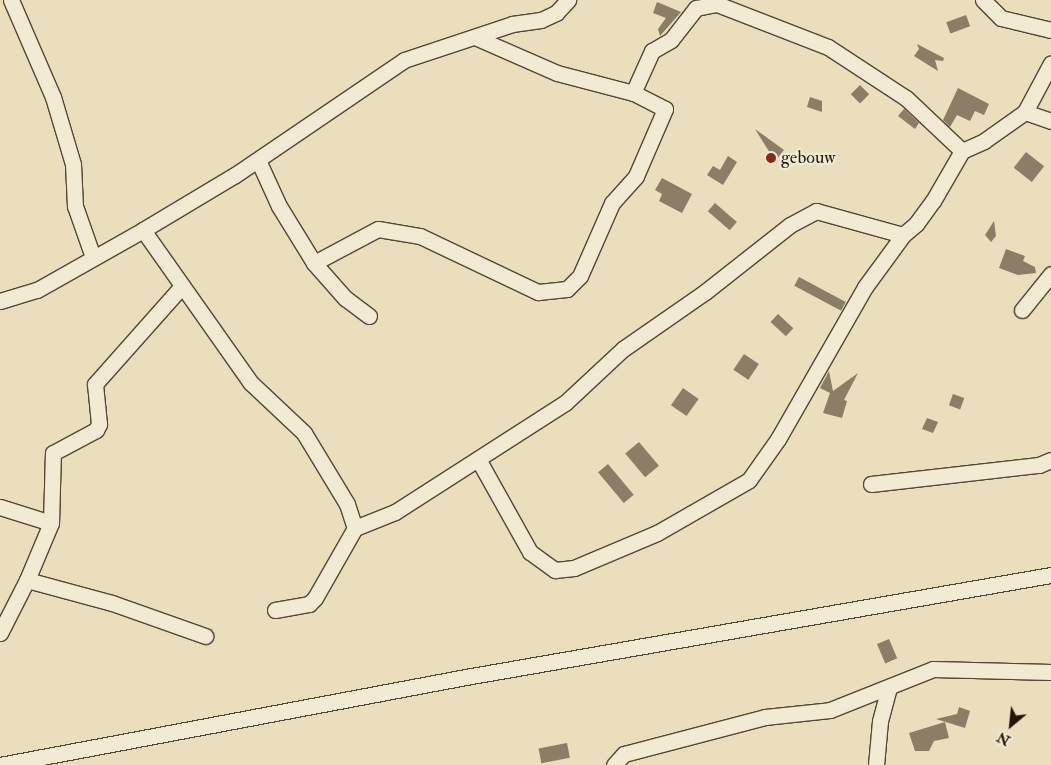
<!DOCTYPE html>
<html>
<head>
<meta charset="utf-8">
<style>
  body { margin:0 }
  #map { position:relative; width:1051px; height:765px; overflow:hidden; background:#ebdebc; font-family:"IM FELL Double Pica",serif }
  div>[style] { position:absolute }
  .building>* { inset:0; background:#8b7d66; transform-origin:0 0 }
  .roads { filter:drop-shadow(1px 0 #544635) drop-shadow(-1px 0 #544635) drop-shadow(0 1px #544635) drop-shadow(0 -1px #544635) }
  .minor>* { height:15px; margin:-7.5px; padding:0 7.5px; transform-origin:7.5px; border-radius:7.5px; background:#f2ead3 }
  .dots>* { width:14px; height:14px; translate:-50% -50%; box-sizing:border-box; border:2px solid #f2ead3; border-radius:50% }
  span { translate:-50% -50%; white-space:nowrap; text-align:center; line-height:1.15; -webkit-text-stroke:4.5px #f2ead3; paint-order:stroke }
  .poi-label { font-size:18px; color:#221408 }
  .left { translate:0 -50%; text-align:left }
  .north { position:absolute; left:986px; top:700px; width:50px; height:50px; -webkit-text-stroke:4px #f2ead3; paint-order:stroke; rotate:208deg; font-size:14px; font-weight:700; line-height:20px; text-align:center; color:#221408 }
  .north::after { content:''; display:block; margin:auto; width:18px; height:22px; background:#221408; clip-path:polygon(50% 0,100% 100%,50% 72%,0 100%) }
</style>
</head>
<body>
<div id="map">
  <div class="building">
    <i style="clip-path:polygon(657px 2px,681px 12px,660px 36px,658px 29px,666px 18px,653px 13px)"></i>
    <i style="left:966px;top:15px;width:12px;height:21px;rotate:70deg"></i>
    <i style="clip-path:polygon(917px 44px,944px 58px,943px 61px,935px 60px,938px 71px,914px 56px,919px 49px)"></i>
    <i style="left:860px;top:85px;width:13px;height:13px;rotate:45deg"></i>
    <i style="clip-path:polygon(958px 88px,989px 104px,984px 115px,975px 111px,970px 121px,957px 115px,950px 127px,943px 120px)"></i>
    <i style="clip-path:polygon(810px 97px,822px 101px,822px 112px,807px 107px)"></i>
    <i style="clip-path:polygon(904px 109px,919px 123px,915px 129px,898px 116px)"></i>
    <i style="clip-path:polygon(755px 129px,784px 150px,775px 161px)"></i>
    <i style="left:1026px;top:152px;width:23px;height:20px;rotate:38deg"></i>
    <i style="clip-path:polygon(728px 156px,737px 162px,723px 185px,707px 175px,713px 166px,720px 170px)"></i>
    <i style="clip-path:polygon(662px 178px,692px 194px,682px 213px,659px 201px,662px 194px,655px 190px)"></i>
    <i style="left:715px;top:203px;width:29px;height:11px;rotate:41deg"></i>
    <i style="clip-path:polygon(994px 221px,996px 236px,991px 242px,985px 235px)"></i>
    <i style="clip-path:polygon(1006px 249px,1025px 256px,1023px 261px,1035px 267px,1036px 273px,1018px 275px,999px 268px)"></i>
    <i style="left:799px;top:277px;width:53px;height:10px;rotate:28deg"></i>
    <i style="left:778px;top:314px;width:21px;height:11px;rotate:43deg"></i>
    <i style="left:744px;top:354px;width:18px;height:19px;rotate:34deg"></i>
    <i style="clip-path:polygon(829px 371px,833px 391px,858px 373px,844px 400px,847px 401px,842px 418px,823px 413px,830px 393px,820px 388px)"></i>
    <i style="left:683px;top:388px;width:19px;height:21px;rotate:35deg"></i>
    <i style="left:953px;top:394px;width:12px;height:12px;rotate:20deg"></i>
    <i style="clip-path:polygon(927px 418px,938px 422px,933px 433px,922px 429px)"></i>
    <i style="left:639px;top:442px;width:31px;height:18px;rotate:50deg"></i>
    <i style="left:608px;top:464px;width:40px;height:13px;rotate:50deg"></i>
    <i style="left:889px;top:639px;width:21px;height:13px;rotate:67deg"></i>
    <i style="clip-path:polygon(959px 707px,970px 711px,965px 728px,936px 719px,957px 714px)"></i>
    <i style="clip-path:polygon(945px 722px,949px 738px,934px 741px,929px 751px,915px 751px,909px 733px)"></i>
    <i style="left:567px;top:743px;width:15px;height:29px;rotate:79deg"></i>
  </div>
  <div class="roads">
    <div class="minor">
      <i style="left:11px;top:0;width:106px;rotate:66.6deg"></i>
      <i style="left:53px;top:97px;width:70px;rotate:73.4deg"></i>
      <i style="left:73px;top:164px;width:42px;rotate:87.3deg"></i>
      <i style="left:75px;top:206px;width:54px;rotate:70.6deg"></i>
      <i style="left:983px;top:0;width:25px;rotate:45deg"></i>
      <i style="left:1001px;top:18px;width:51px;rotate:13.5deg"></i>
      <i style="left:477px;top:38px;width:87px;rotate:23.6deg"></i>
      <i style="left:557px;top:73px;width:79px;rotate:14.7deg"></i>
      <i style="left:633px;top:93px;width:46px;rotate:-65.7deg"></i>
      <i style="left:652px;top:51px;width:22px;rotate:-30deg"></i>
      <i style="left:671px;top:40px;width:41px;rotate:-52deg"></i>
      <i style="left:696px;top:8px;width:21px;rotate:-11deg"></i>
      <i style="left:717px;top:4px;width:119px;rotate:21.2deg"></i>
      <i style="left:828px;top:47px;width:93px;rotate:33.2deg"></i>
      <i style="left:906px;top:98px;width:77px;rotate:43.4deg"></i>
      <i style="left:1025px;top:112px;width:55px;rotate:-62deg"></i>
      <i style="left:258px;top:160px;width:51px;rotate:65.5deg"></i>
      <i style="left:279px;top:206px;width:67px;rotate:58.4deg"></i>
      <i style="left:314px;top:263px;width:47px;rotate:48.5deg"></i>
      <i style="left:345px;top:298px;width:30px;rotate:37deg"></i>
      <i style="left:143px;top:230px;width:187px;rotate:54.8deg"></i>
      <i style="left:251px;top:383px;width:73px;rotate:43.3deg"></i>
      <i style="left:304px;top:433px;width:83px;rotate:58.8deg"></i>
      <i style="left:347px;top:504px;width:25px;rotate:72deg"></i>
      <i style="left:314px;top:263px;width:72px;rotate:-28deg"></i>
      <i style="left:378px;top:229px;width:43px;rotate:9.5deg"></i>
      <i style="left:420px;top:236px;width:131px;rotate:25.4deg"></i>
      <i style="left:538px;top:292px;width:29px;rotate:-6deg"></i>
      <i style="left:567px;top:289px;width:18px;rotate:-45deg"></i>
      <i style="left:580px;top:276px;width:80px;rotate:-66.3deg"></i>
      <i style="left:612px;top:203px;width:36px;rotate:-48deg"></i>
      <i style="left:636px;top:176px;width:73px;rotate:-66.6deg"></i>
      <i style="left:665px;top:109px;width:36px;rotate:-153deg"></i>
      <i style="left:0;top:301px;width:39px;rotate:-17deg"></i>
      <i style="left:37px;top:290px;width:122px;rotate:-29.5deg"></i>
      <i style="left:143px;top:230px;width:107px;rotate:-30.9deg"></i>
      <i style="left:235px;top:175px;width:204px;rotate:-34.2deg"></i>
      <i style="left:404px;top:60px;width:114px;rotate:-18.4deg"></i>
      <i style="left:512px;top:24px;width:29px;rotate:-8deg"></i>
      <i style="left:541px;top:20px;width:17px;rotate:-25deg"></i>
      <i style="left:556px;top:13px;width:18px;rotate:-47deg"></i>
      <i style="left:1022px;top:310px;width:46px;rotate:-51.1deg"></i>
      <i style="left:478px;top:459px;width:107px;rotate:60.8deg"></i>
      <i style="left:530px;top:552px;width:31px;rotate:36deg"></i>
      <i style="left:555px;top:570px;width:19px;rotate:-6deg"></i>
      <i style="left:574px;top:568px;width:90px;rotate:-22.9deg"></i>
      <i style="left:657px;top:533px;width:106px;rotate:-29.9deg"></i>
      <i style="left:749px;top:480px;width:50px;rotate:-54.7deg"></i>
      <i style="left:778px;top:439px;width:175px;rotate:-60.2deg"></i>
      <i style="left:865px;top:287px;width:64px;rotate:-53.8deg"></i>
      <i style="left:871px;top:484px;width:169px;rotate:-6.5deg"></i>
      <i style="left:1039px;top:465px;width:13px;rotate:-23deg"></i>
      <i style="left:0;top:507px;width:53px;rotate:17.4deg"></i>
      <i style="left:27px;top:580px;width:62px;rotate:-67.2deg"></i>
      <i style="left:51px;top:523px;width:70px;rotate:-88.4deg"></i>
      <i style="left:53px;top:453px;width:49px;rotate:-28.1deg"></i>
      <i style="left:96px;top:430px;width:7px;rotate:-63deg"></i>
      <i style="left:99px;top:424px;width:40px;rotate:-95.7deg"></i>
      <i style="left:95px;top:384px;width:131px;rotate:-48.4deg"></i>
      <i style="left:275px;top:610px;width:35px;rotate:-10deg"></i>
      <i style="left:309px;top:604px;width:8px;rotate:-45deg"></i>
      <i style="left:315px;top:598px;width:81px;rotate:-60.3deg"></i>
      <i style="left:355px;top:528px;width:43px;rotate:-21.8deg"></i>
      <i style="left:395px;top:512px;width:202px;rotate:-32.7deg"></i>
      <i style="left:565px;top:403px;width:79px;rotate:-43deg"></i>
      <i style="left:623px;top:349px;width:100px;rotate:-34.8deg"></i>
      <i style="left:705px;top:292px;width:108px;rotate:-38.2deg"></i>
      <i style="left:790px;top:225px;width:30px;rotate:-28deg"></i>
      <i style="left:816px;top:211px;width:90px;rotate:15.4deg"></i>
      <i style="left:903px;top:235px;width:17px;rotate:-40deg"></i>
      <i style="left:916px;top:224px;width:29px;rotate:-54deg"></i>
      <i style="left:933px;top:201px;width:58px;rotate:-59.9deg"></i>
      <i style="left:962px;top:151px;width:24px;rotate:-24deg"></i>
      <i style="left:984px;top:141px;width:50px;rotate:-35.3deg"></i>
      <i style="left:1025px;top:112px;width:28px;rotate:19deg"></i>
      <i style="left:0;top:633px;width:59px;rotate:-63deg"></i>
      <i style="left:27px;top:580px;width:88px;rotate:15.1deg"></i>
      <i style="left:112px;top:603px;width:99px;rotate:19.5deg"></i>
      <i style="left:0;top:765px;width:468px;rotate:-10.7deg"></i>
      <i style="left:460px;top:678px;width:600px;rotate:-9.89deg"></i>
      <i style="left:614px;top:765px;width:15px;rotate:-48deg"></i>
      <i style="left:624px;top:754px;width:146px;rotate:-14.7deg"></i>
      <i style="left:765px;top:717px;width:65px;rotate:-6.1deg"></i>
      <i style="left:830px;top:710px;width:111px;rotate:-21.7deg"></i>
      <i style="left:933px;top:669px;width:118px;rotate:1.5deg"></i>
      <i style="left:876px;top:765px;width:44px;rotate:-84.8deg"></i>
      <i style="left:880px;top:721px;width:35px;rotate:-75deg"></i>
    </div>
  </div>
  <div class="dots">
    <i style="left:771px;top:158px;background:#8f2418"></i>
  </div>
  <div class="poi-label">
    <span class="left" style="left:781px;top:158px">gebouw</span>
  </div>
  <div class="north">N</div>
</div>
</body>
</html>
